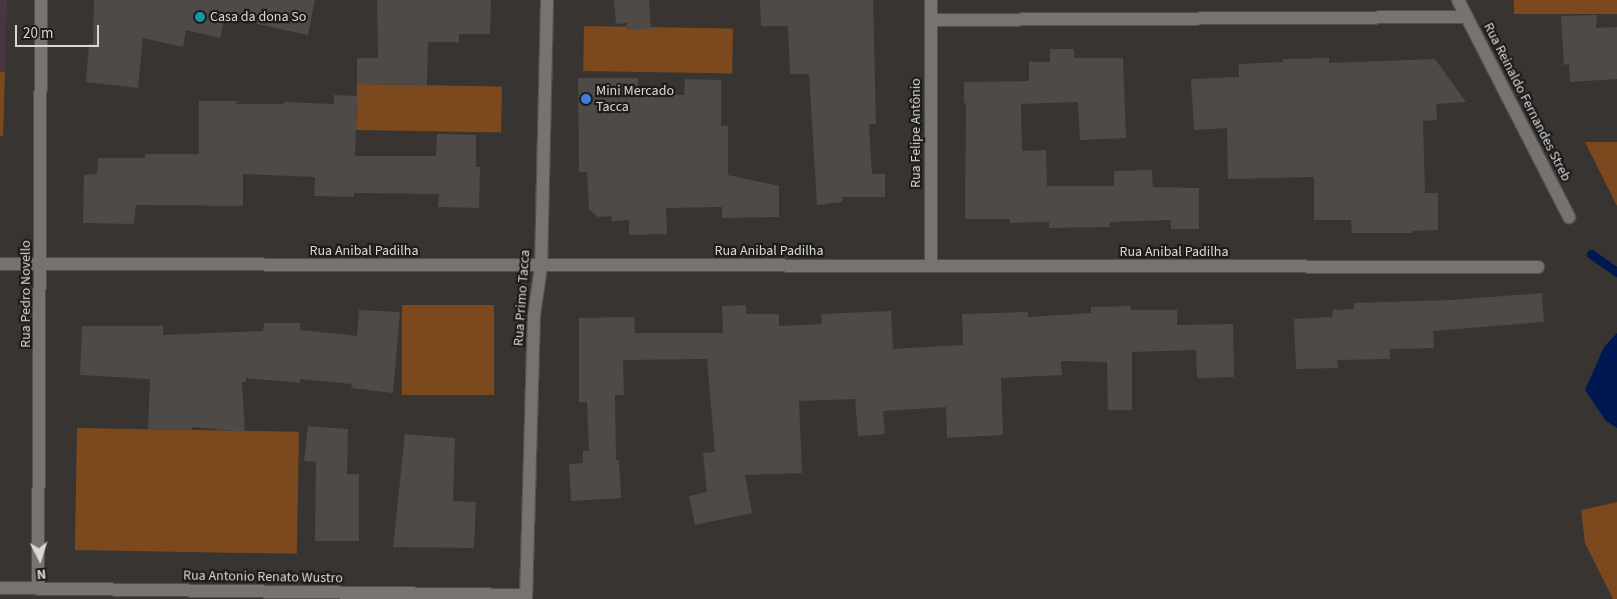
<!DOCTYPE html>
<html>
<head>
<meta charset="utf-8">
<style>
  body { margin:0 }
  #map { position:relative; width:1617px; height:599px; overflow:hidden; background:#373432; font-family:"Source Sans 3",sans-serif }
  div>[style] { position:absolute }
  .education>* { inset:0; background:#483741 }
  .green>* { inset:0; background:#7c481d; transform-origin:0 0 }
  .water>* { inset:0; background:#001851 }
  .stream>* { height:9px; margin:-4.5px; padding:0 4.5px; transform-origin:4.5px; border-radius:4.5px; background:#001851 }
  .building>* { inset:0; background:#4d4a48 }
  .roads { filter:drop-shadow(1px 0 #53514f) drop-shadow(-1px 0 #53514f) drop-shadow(0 1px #53514f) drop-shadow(0 -1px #53514f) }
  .street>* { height:12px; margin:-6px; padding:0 6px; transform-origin:6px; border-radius:6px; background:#777371 }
  .dots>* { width:14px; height:14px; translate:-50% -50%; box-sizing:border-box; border:2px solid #1e1c1b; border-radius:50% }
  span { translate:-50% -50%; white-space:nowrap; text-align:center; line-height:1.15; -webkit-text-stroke:4.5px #1e1c1b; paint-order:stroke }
  .poi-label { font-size:14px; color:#d9d8d6 }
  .left { translate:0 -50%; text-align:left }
  .street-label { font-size:14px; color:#d9d8d6 }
  .north { position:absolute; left:15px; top:534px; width:50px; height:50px; -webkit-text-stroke:4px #1e1c1b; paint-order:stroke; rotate:175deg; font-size:14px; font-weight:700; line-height:20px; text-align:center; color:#d9d8d6 }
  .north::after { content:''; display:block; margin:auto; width:18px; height:22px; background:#d9d8d6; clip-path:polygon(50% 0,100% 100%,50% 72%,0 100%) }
  .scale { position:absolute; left:15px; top:25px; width:84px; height:22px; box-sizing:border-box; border:2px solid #d9d8d6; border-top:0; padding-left:6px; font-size:15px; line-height:18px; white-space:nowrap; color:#d9d8d6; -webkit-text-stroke:4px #1e1c1b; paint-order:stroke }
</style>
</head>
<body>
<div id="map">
  <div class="education">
    <i style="clip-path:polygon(0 0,7px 0,5px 72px,0 72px)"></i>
  </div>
  <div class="green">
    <i style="left:1514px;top:0;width:103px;height:14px"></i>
    <i style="left:584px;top:26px;width:149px;height:45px;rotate:1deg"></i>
    <i style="clip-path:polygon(0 72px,5px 72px,3px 136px,0 136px)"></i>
    <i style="left:357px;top:84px;width:145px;height:46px;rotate:1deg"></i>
    <i style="clip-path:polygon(1585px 142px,1617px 142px,1617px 206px)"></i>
    <i style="left:402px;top:305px;width:92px;height:90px"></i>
    <i style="left:77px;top:428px;width:222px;height:122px;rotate:1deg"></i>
    <i style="clip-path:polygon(1617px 502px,1617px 599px,1613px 599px,1585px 543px,1581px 510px)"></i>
  </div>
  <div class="water">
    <i style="clip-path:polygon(1617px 333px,1617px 428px,1606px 421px,1585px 390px,1604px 347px)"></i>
  </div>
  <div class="stream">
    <i style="left:1591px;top:254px;width:32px;rotate:35deg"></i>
  </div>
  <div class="building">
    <i style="clip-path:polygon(94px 0,315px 0,308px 35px,225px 17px,220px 38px,186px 30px,183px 47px,143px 38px,138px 88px,86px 82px,89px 44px,93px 44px)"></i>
    <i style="clip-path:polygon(377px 0,491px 0,490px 34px,459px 34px,459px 42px,428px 42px,427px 85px,357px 84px,357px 58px,378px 58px)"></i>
    <i style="clip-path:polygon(614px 0,649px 0,651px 29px,627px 30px,627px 23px,616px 24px)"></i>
    <i style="clip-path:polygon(760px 0,873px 0,876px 124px,869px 124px,872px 174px,885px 174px,885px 197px,842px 197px,842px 202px,817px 205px,809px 74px,790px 74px,788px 26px,761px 26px)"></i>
    <i style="clip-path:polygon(1597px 15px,1596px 28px,1617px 27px,1617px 79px,1570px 82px,1569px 64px,1564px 65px,1561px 16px)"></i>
    <i style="clip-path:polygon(1050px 49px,1074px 49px,1074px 58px,1123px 58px,1126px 138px,1080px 140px,1078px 102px,1021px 104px,1022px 151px,1046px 150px,1047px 186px,1114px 186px,1114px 171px,1152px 170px,1153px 187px,1199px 188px,1199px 229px,1171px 229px,1171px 220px,1110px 222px,1110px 227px,1049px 228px,1049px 222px,1010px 223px,1010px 219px,965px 219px,966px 103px,964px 103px,964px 82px,1029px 81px,1029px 62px,1050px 62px)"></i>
    <i style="clip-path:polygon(1329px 58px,1329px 63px,1435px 59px,1466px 102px,1436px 104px,1437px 120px,1423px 121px,1425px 193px,1438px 193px,1438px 230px,1413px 231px,1413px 233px,1352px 233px,1351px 220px,1314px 220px,1314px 177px,1228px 179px,1227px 128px,1194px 130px,1191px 79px,1239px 77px,1239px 64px,1283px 62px,1283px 59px)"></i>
    <i style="clip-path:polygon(578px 78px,638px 78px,638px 95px,684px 95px,685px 79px,721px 80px,721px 126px,728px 126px,728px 175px,779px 186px,779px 217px,722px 218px,722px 207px,666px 208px,667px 234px,629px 235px,629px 220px,612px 221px,611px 216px,598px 217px,589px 209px,587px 172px,579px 172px)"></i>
    <i style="clip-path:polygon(334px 95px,357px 96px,355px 156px,436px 156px,437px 134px,476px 135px,476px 167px,480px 167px,479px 208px,438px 207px,439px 194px,354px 193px,354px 197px,314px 196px,315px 177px,243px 174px,243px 206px,136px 205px,134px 224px,83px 223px,84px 175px,97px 174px,98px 158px,145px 158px,145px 154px,199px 154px,199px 101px,237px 101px,236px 104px,284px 104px,284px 102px,334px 104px)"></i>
    <i style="clip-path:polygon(1542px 293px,1544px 322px,1433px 331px,1434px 348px,1390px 349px,1390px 359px,1337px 360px,1338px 368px,1296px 369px,1294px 319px,1332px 317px,1333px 310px,1354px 309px,1354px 303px,1451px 300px)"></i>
    <i style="clip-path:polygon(746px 305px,746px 314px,779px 314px,779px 326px,822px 324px,821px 314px,891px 311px,893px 349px,963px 345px,962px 314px,1028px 312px,1028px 317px,1091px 313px,1091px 307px,1130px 306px,1131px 310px,1177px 310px,1177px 325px,1233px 324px,1234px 377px,1197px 378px,1196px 350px,1132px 352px,1132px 410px,1108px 410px,1107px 362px,1061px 361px,1062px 375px,1001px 378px,1003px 435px,947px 438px,946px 407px,883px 411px,885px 434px,858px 436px,855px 399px,799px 401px,802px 473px,745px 475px,752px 513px,695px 525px,689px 496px,707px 492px,703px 453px,715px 452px,707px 359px,623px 360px,624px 395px,615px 395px,616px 460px,619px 460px,621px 498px,571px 501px,569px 464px,583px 463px,583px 451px,589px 451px,587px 402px,579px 402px,579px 318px,634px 317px,635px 333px,723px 333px,722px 306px)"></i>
    <i style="clip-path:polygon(359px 310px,400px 312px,393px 393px,351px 388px,352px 384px,300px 379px,300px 383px,246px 378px,246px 382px,242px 382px,245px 432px,192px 427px,192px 430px,148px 429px,150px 379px,80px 375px,82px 326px,163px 326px,163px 335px,263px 331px,264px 323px,300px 323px,300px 330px,357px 336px)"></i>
    <i style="clip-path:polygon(308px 426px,348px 429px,347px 474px,359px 474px,359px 541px,315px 541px,316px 462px,304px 461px)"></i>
    <i style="clip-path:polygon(405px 434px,455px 438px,453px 501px,476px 502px,474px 548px,393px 547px)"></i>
  </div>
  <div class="roads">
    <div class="street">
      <i style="left:931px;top:0;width:266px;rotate:90deg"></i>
      <i style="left:1458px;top:0;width:244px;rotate:62.9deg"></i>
      <i style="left:931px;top:20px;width:536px;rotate:-0.32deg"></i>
      <i style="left:0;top:264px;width:1538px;rotate:0.11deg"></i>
      <i style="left:0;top:588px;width:526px;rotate:0.76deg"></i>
      <i style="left:38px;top:589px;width:589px;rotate:-89.71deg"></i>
      <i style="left:526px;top:599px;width:284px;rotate:-88.4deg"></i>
      <i style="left:534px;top:315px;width:49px;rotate:-81.7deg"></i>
      <i style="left:541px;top:267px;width:267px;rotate:-88.7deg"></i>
    </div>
  </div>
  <div class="dots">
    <i style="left:200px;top:17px;background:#0f9aa8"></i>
    <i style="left:586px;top:99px;background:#3f7fe0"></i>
  </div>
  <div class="poi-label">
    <span class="left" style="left:210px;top:17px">Casa da dona So</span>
    <span class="left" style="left:596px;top:99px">Mini Mercado<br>Tacca</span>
  </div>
  <div class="street-label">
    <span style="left:1527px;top:102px;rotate:63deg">Rua Reinaldo Fernandes Streb</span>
    <span style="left:916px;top:133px;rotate:-90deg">Rua Felipe Antônio</span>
    <span style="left:364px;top:251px">Rua Anibal Padilha</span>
    <span style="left:769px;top:251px">Rua Anibal Padilha</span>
    <span style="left:1174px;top:252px">Rua Anibal Padilha</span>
    <span style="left:26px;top:294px;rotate:-90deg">Rua Pedro Novello</span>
    <span style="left:522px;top:298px;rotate:-86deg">Rua Primo Tacca</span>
    <span style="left:263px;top:577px;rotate:1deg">Rua Antonio Renato Wustro</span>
  </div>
  <div class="north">N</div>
  <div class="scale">20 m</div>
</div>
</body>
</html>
